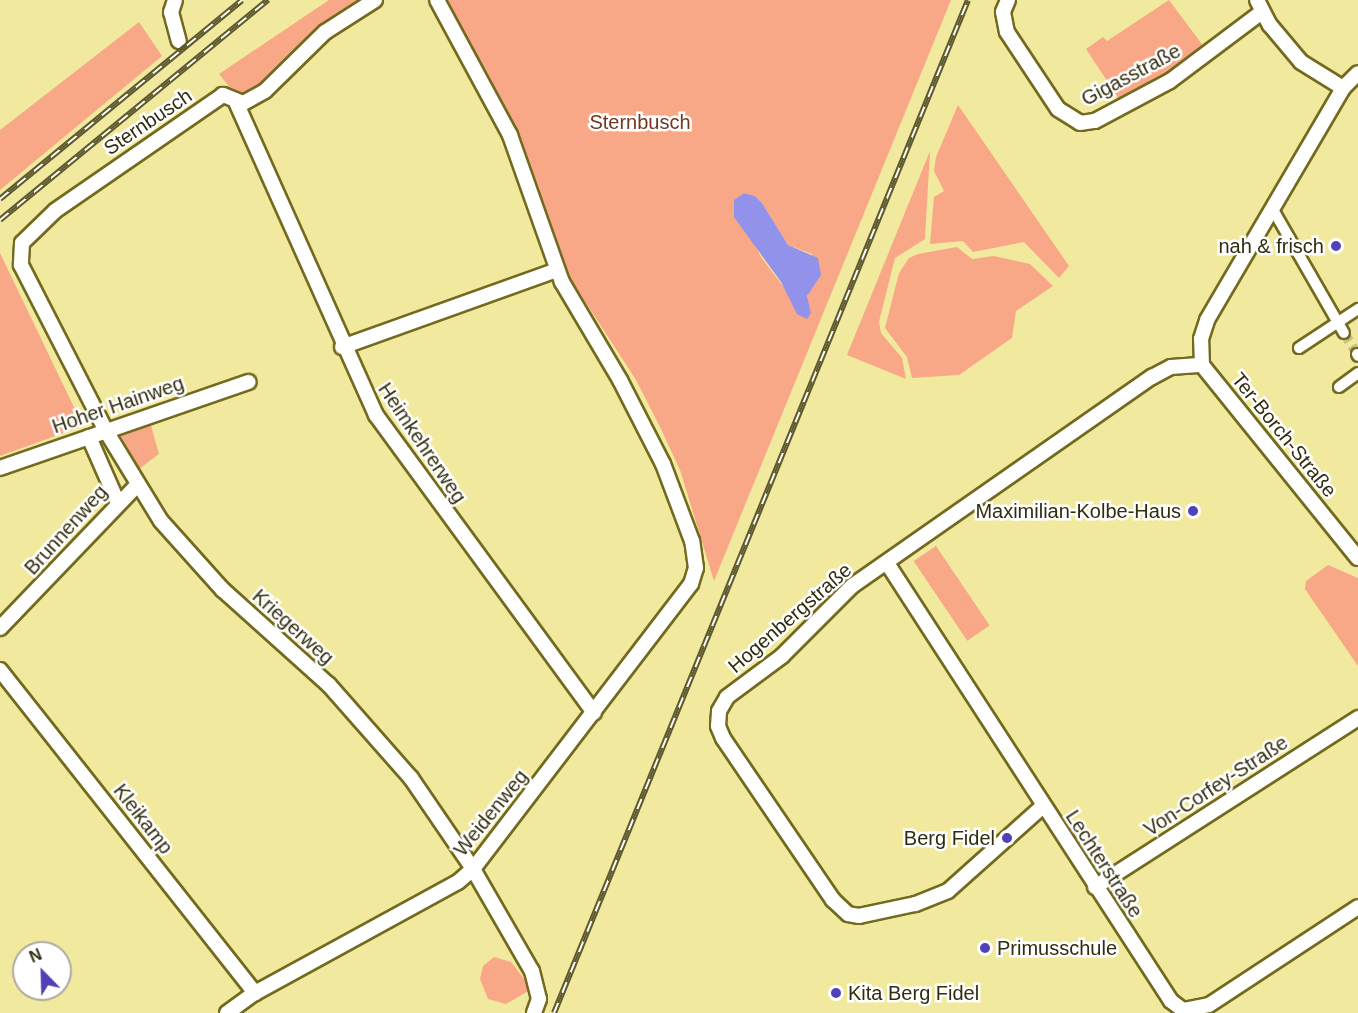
<!DOCTYPE html>
<html>
<head>
<meta charset="utf-8">
<style>
  body { margin:0 }
  #map { position:relative; width:1358px; height:1013px; overflow:hidden; background:#f1e99e; font-family:Helvetica,sans-serif }
  div>[style] { position:absolute }
  .green>* { inset:0; background:#f9a887; transform-origin:0 0 }
  .water>* { inset:0; background:#9392ea }
  .pedestrian-tunnel>* { height:10px; margin-top:-5px; transform-origin:0; background:repeating-linear-gradient(90deg,#cbc381 0 10px,transparent 0 15px) }
  .roads { filter:drop-shadow(2px 0 #726a1e) drop-shadow(-2px 0 #726a1e) drop-shadow(0 2px #726a1e) drop-shadow(0 -2px #726a1e) }
  .pedestrian>* { height:10px; margin:-5px; padding:0 5px; transform-origin:5px; border-radius:5px; background:#fff }
  .minor>* { height:14px; margin:-7px; padding:0 7px; transform-origin:7px; border-radius:7px; background:#fff }
  .rail>* { height:6px; margin-top:-3px; transform-origin:0; background:repeating-linear-gradient(90deg,#fff 0 11px,#5d5830 0 22px); box-sizing:border-box; border-block:2px solid #5d5830 }
  .dots>* { width:16px; height:16px; translate:-50% -50%; box-sizing:border-box; border:3px solid #fff; border-radius:50% }
  span { translate:-50% -50%; white-space:nowrap; text-align:center; line-height:1.15; -webkit-text-stroke:5px #fff; paint-order:stroke }
  .street-label { font-size:20px; color:#312d0f }
  .park-label { font-size:20px; color:#74371d }
  .poi-label { font-size:20px; color:#312d0f }
  .right { translate:-100% -50%; text-align:right }
  .left { translate:0 -50%; text-align:left }
  .north { position:absolute; left:12px; top:941px; width:60px; height:60px; box-sizing:border-box; background:#fff; border:2px solid #adab9f; border-radius:50%; rotate:337deg; font-size:16px; font-weight:700; line-height:24px; text-align:center; color:#312d0f }
  .north::after { content:''; display:block; margin:auto; width:21px; height:27px; background:#5141b8; clip-path:polygon(50% 0,100% 100%,50% 72%,0 100%) }
</style>
</head>
<body>
<div id="map">
  <div class="green">
    <i style="clip-path:polygon(329px 0,360px 0,317px 30px,259px 87px,244px 93px,231px 89px,219px 74px)"></i>
    <i style="clip-path:polygon(evenodd,444px 0,951px 0,714px 581px,680px 470px,660px 427px,636px 380px,566px 272px,444px 0,744px 193px,755px 196px,762px 203px,788px 245px,812px 254px,807px 300px,811px 313px,788px 293px,761px 257px,734px 200px,744px 193px)"></i>
    <i style="clip-path:polygon(1169px 0,1204px 47px,1167px 74px,1119px 99px,1086px 49px,1103px 37px,1107px 41px)"></i>
    <i style="clip-path:polygon(139px 22px,162px 56px,0 190px,0 130px)"></i>
    <i style="clip-path:polygon(958px 105px,1069px 266px,1059px 278px,1024px 242px,973px 252px,963px 241px,930px 244px,934px 197px,944px 191px,934px 171px,936px 157px)"></i>
    <i style="clip-path:polygon(930px 151px,925px 239px,895px 258px,879px 322px,881px 333px,902px 358px,906px 379px,847px 355px)"></i>
    <i style="clip-path:polygon(957px 247px,972px 259px,994px 256px,1030px 264px,1053px 286px,1016px 311px,1012px 338px,959px 375px,912px 378px,907px 357px,885px 328px,899px 273px,909px 258px,918px 254px)"></i>
    <i style="clip-path:polygon(0 253px,83px 426px,0 456px)"></i>
    <i style="clip-path:polygon(150px 422px,159px 454px,139px 469px,120px 434px)"></i>
    <i style="left:936px;top:546px;width:96px;height:27px;rotate:56deg"></i>
    <i style="clip-path:polygon(1328px 565px,1358px 578px,1358px 666px,1305px 589px,1306px 581px)"></i>
    <i style="clip-path:polygon(494px 957px,511px 962px,532px 989px,506px 1004px,488px 999px,480px 979px,483px 966px)"></i>
  </div>
  <div class="water">
    <i style="clip-path:polygon(744px 193px,755px 196px,762px 203px,788px 245px,818px 258px,821px 275px,807px 296px,811px 313px,807px 319px,797px 314px,781px 282px,734px 217px,734px 200px)"></i>
  </div>
  <div class="pedestrian-tunnel">
    <i style="left:1344px;top:333px;width:25px;rotate:58deg"></i>
  </div>
  <div class="roads">
    <div class="pedestrian">
      <i style="left:1272px;top:208px;width:144px;rotate:60.1deg"></i>
      <i style="left:1299px;top:348px;width:71px;rotate:-33.5deg"></i>
      <i style="left:1357px;top:354px;width:2px;rotate:63deg"></i>
      <i style="left:1339px;top:387px;width:24px;rotate:-36deg"></i>
    </div>
    <div class="minor">
      <i style="left:175px;top:0;width:13px;rotate:108deg"></i>
      <i style="left:171px;top:12px;width:30px;rotate:75deg"></i>
      <i style="left:375px;top:0;width:59px;rotate:147.4deg"></i>
      <i style="left:325px;top:32px;width:84px;rotate:135.5deg"></i>
      <i style="left:265px;top:91px;width:25px;rotate:151deg"></i>
      <i style="left:243px;top:103px;width:22px;rotate:-158deg"></i>
      <i style="left:223px;top:95px;width:204px;rotate:145.4deg"></i>
      <i style="left:55px;top:211px;width:46px;rotate:135.9deg"></i>
      <i style="left:22px;top:243px;width:22px;rotate:93deg"></i>
      <i style="left:21px;top:265px;width:186px;rotate:62.9deg"></i>
      <i style="left:106px;top:431px;width:105px;rotate:58.6deg"></i>
      <i style="left:161px;top:521px;width:93px;rotate:48.1deg"></i>
      <i style="left:223px;top:590px;width:142px;rotate:41.9deg"></i>
      <i style="left:329px;top:685px;width:124px;rotate:48.6deg"></i>
      <i style="left:411px;top:778px;width:110px;rotate:55.7deg"></i>
      <i style="left:473px;top:869px;width:118px;rotate:60deg"></i>
      <i style="left:532px;top:971px;width:29px;rotate:76deg"></i>
      <i style="left:539px;top:999px;width:15px;rotate:110deg"></i>
      <i style="left:1008px;top:0;width:13px;rotate:113deg"></i>
      <i style="left:1003px;top:12px;width:20px;rotate:79deg"></i>
      <i style="left:1007px;top:32px;width:92px;rotate:56.5deg"></i>
      <i style="left:1058px;top:109px;width:26px;rotate:32deg"></i>
      <i style="left:1080px;top:123px;width:15px;rotate:-8deg"></i>
      <i style="left:1095px;top:121px;width:85px;rotate:-28.1deg"></i>
      <i style="left:1170px;top:81px;width:115px;rotate:-36.9deg"></i>
      <i style="left:1257px;top:0;width:28px;rotate:63deg"></i>
      <i style="left:1270px;top:25px;width:48px;rotate:50deg"></i>
      <i style="left:1301px;top:62px;width:49px;rotate:31.8deg"></i>
      <i style="left:236px;top:102px;width:343px;rotate:65.9deg"></i>
      <i style="left:376px;top:415px;width:369px;rotate:53.8deg"></i>
      <i style="left:342px;top:347px;width:228px;rotate:-19.7deg"></i>
      <i style="left:1202px;top:365px;width:26px;rotate:-92deg"></i>
      <i style="left:1201px;top:339px;width:20px;rotate:-72deg"></i>
      <i style="left:1207px;top:320px;width:269px;rotate:-59.6deg"></i>
      <i style="left:1343px;top:88px;width:21px;rotate:-45deg"></i>
      <i style="left:1202px;top:365px;width:248px;rotate:51.1deg"></i>
      <i style="left:89px;top:437px;width:72px;rotate:66.3deg"></i>
      <i style="left:0;top:468px;width:263px;rotate:-19.1deg"></i>
      <i style="left:887px;top:563px;width:522px;rotate:57.04deg"></i>
      <i style="left:1171px;top:1001px;width:15px;rotate:37deg"></i>
      <i style="left:1183px;top:1010px;width:26px;rotate:-11deg"></i>
      <i style="left:1209px;top:1005px;width:178px;rotate:-33.3deg"></i>
      <i style="left:0;top:628px;width:198px;rotate:-46.2deg"></i>
      <i style="left:0;top:670px;width:412px;rotate:51.7deg"></i>
      <i style="left:1043px;top:806px;width:127px;rotate:138.2deg"></i>
      <i style="left:948px;top:891px;width:35px;rotate:158deg"></i>
      <i style="left:915px;top:904px;width:57px;rotate:167.9deg"></i>
      <i style="left:859px;top:916px;width:11px;rotate:-170deg"></i>
      <i style="left:848px;top:914px;width:21px;rotate:-137deg"></i>
      <i style="left:833px;top:900px;width:196px;rotate:-124.2deg"></i>
      <i style="left:723px;top:738px;width:13px;rotate:-113deg"></i>
      <i style="left:718px;top:726px;width:15px;rotate:-86deg"></i>
      <i style="left:719px;top:711px;width:16px;rotate:-60deg"></i>
      <i style="left:727px;top:697px;width:69px;rotate:-36.7deg"></i>
      <i style="left:782px;top:656px;width:99px;rotate:-45deg"></i>
      <i style="left:852px;top:586px;width:366px;rotate:-34.9deg"></i>
      <i style="left:1152px;top:377px;width:21px;rotate:-28deg"></i>
      <i style="left:1171px;top:367px;width:31px;rotate:-4deg"></i>
      <i style="left:1095px;top:887px;width:313px;rotate:-32.7deg"></i>
      <i style="left:227px;top:1013px;width:34px;rotate:-36deg"></i>
      <i style="left:255px;top:993px;width:231px;rotate:-28.7deg"></i>
      <i style="left:458px;top:882px;width:20px;rotate:-41deg"></i>
      <i style="left:473px;top:869px;width:359px;rotate:-52.6deg"></i>
      <i style="left:691px;top:584px;width:17px;rotate:-73deg"></i>
      <i style="left:696px;top:568px;width:27px;rotate:-98deg"></i>
      <i style="left:692px;top:541px;width:82px;rotate:-110.6deg"></i>
      <i style="left:663px;top:464px;width:94px;rotate:-117.1deg"></i>
      <i style="left:620px;top:380px;width:114px;rotate:-120.6deg"></i>
      <i style="left:562px;top:282px;width:156px;rotate:-109.5deg"></i>
      <i style="left:510px;top:135px;width:153px;rotate:-118.4deg"></i>
    </div>
  </div>
  <div class="rail">
    <i style="left:0;top:199px;width:313px;rotate:-39.4deg"></i>
    <i style="left:0;top:220px;width:347px;rotate:-39.4deg"></i>
    <i style="left:554px;top:1013px;width:1094px;rotate:-67.77deg"></i>
  </div>
  <div class="dots">
    <i style="left:1336px;top:246px;background:#5141b8"></i>
    <i style="left:1193px;top:511px;background:#5141b8"></i>
    <i style="left:1007px;top:838px;background:#5141b8"></i>
    <i style="left:985px;top:948px;background:#5141b8"></i>
    <i style="left:836px;top:993px;background:#5141b8"></i>
  </div>
  <div class="street-label">
    <span style="left:1131px;top:75px;rotate:-28deg">Gigasstraße</span>
    <span style="left:148px;top:122px;rotate:-34deg">Sternbusch</span>
    <span style="left:118px;top:405px;rotate:-19deg">Hoher Hainweg</span>
    <span style="left:1284px;top:435px;rotate:51deg">Ter-Borch-Straße</span>
    <span style="left:422px;top:443px;rotate:56deg">Heimkehrerweg</span>
    <span style="left:66px;top:530px;rotate:-48deg">Brunnenweg</span>
    <span style="left:790px;top:618px;rotate:-41deg">Hogenbergstraße</span>
    <span style="left:293px;top:627px;rotate:42deg">Kriegerweg</span>
    <span style="left:1216px;top:786px;rotate:-33deg">Von-Corfey-Straße</span>
    <span style="left:491px;top:813px;rotate:-51deg">Weidenweg</span>
    <span style="left:143px;top:819px;rotate:52deg">Kleikamp</span>
    <span style="left:1104px;top:864px;rotate:57deg">Lechterstraße</span>
  </div>
  <div class="park-label">
    <span style="left:640px;top:122px">Sternbusch</span>
  </div>
  <div class="poi-label">
    <span class="right" style="left:1324px;top:246px">nah &amp; frisch</span>
    <span class="right" style="left:1181px;top:511px">Maximilian-Kolbe-Haus</span>
    <span class="right" style="left:995px;top:838px">Berg Fidel</span>
    <span class="left" style="left:997px;top:948px">Primusschule</span>
    <span class="left" style="left:848px;top:993px">Kita Berg Fidel</span>
  </div>
  <div class="north">N</div>
</div>
</body>
</html>
